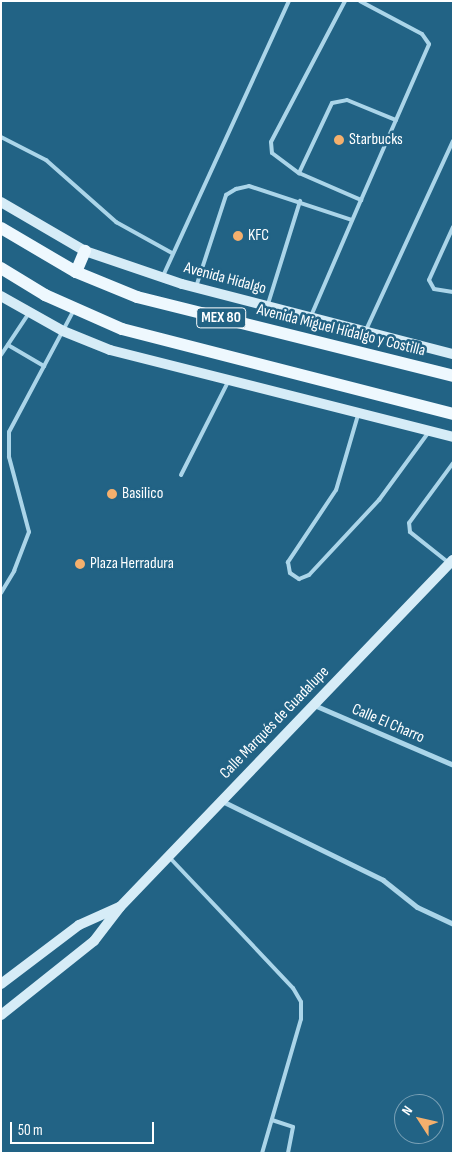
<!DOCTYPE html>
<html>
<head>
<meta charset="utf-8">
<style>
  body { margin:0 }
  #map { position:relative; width:454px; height:1154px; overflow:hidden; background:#226385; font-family:"Sofia Sans Condensed",sans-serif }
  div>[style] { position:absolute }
  .lane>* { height:4px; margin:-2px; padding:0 2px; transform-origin:2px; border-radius:2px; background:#abd5e9 }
  .street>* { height:5px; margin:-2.5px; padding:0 2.5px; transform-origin:2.5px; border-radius:2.5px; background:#abd5e9 }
  .secondary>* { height:10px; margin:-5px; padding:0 5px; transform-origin:5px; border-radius:5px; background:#d6ecf7 }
  .primary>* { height:12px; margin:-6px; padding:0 6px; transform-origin:6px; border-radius:6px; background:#eef8fe }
  .dots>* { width:14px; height:14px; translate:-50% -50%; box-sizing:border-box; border:2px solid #226385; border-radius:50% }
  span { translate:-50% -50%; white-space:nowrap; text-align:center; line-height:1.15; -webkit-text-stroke:5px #226385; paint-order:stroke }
  .shield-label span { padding:1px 4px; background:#226385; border:1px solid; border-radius:4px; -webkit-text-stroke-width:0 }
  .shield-label { font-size:15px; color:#fff; font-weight:700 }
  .poi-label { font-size:16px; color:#fff }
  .left { translate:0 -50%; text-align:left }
  .street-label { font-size:16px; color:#fff }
  .frame { position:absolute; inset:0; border:2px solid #fff; pointer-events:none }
  .north { position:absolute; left:394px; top:1094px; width:50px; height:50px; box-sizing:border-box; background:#226385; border:1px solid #7aa1b6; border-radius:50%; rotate:305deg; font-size:14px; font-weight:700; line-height:20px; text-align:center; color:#fff }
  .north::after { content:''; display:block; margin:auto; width:18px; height:22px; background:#f5b06d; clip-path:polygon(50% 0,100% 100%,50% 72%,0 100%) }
  .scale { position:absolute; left:10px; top:1122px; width:144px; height:22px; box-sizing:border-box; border:2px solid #fff; border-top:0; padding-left:6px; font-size:15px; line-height:18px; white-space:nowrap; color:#fff; -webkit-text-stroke:4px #226385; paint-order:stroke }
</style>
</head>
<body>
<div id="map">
  <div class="lane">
    <i style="left:345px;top:1px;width:159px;rotate:117.7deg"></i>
    <i style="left:271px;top:142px;width:11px;rotate:85deg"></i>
    <i style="left:272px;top:153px;width:34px;rotate:37deg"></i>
    <i style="left:299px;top:173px;width:68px;rotate:23.5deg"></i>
    <i style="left:361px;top:200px;width:170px;rotate:-66.4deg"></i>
    <i style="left:429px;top:44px;width:12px;rotate:-125deg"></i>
    <i style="left:422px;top:34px;width:70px;rotate:-152deg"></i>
    <i style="left:1px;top:137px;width:51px;rotate:27.1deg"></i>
    <i style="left:46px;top:160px;width:94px;rotate:41.5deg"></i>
    <i style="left:116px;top:222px;width:64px;rotate:29deg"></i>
    <i style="left:299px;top:173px;width:77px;rotate:-64.8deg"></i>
    <i style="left:332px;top:103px;width:15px;rotate:-11deg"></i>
    <i style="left:347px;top:100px;width:53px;rotate:22.2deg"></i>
    <i style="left:453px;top:227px;width:58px;rotate:114.4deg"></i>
    <i style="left:429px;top:280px;width:10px;rotate:61deg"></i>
    <i style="left:434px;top:289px;width:19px;rotate:9deg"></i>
    <i style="left:163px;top:276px;width:302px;rotate:-65.4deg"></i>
    <i style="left:196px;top:287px;width:97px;rotate:-71.9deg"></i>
    <i style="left:226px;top:195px;width:12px;rotate:-31deg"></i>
    <i style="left:236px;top:189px;width:13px;rotate:-13deg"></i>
    <i style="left:249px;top:186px;width:108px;rotate:18.3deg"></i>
    <i style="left:268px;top:304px;width:108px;rotate:-72.7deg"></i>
    <i style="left:311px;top:316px;width:126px;rotate:-66.7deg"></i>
    <i style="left:366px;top:330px;width:208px;rotate:-65.3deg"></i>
    <i style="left:8px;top:345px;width:42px;rotate:30.3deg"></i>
    <i style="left:1px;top:355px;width:50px;rotate:-56.3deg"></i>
    <i style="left:358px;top:415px;width:78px;rotate:106.3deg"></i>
    <i style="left:336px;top:490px;width:87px;rotate:123.7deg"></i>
    <i style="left:288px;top:562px;width:11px;rotate:80deg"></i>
    <i style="left:290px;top:573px;width:11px;rotate:34deg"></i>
    <i style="left:299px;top:579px;width:11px;rotate:-22deg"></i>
    <i style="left:309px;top:575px;width:103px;rotate:-47deg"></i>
    <i style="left:379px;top:500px;width:83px;rotate:-53.8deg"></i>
    <i style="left:181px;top:475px;width:104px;rotate:-63.2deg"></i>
    <i style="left:449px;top:563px;width:50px;rotate:-141.5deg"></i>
    <i style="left:410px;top:532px;width:9px;rotate:-96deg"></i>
    <i style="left:409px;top:523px;width:74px;rotate:-53.7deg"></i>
    <i style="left:1px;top:593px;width:26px;rotate:-59deg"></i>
    <i style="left:14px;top:571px;width:42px;rotate:-69deg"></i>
    <i style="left:29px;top:532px;width:78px;rotate:-104.9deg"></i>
    <i style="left:9px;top:457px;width:25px;rotate:-90deg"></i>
    <i style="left:9px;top:432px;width:138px;rotate:-62deg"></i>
    <i style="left:170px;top:858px;width:179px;rotate:46.6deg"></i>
    <i style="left:293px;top:988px;width:16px;rotate:60deg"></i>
    <i style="left:301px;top:1002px;width:17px;rotate:90deg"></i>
    <i style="left:301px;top:1019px;width:140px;rotate:106.2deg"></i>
    <i style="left:272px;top:1120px;width:22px;rotate:18deg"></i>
    <i style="left:293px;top:1127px;width:26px;rotate:101deg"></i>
  </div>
  <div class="street">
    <i style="left:314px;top:705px;width:151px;rotate:23.3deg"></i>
    <i style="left:222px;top:801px;width:179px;rotate:26.1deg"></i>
    <i style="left:383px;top:880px;width:43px;rotate:38.5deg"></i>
    <i style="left:417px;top:907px;width:40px;rotate:25deg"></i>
  </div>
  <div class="secondary">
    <i style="left:1px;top:202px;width:97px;rotate:30.3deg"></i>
    <i style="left:85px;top:251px;width:102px;rotate:18.8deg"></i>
    <i style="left:182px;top:284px;width:280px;rotate:14.5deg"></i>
    <i style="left:1px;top:296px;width:71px;rotate:29.4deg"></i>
    <i style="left:63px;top:331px;width:51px;rotate:22deg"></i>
    <i style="left:110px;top:350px;width:354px;rotate:14.2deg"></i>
    <i style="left:1px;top:984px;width:98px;rotate:-37.1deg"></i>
    <i style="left:79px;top:925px;width:44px;rotate:-24.2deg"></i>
    <i style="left:1px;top:1015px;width:119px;rotate:-38.5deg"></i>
    <i style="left:94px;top:941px;width:43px;rotate:-52.6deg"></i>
    <i style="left:120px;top:907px;width:481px;rotate:-46.2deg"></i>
  </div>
  <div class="primary">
    <i style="left:1px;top:228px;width:87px;rotate:30.4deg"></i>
    <i style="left:76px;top:272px;width:66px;rotate:22.3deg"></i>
    <i style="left:137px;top:297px;width:326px;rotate:14deg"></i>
    <i style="left:1px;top:268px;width:52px;rotate:31.5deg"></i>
    <i style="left:45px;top:295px;width:84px;rotate:23.8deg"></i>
    <i style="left:122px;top:329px;width:342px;rotate:14.4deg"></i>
    <i style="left:76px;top:272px;width:23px;rotate:-67deg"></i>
  </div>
  <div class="dots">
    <i style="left:339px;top:140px;background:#f5b06d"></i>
    <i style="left:238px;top:236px;background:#f5b06d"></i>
    <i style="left:112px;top:494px;background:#f5b06d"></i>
    <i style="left:80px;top:564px;background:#f5b06d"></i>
  </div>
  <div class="shield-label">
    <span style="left:221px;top:318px">MEX 80</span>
  </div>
  <div class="poi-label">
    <span class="left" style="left:349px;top:140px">Starbucks</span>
    <span class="left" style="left:248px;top:236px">KFC</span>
    <span class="left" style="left:122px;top:494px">Basilico</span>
    <span class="left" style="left:90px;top:564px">Plaza Herradura</span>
  </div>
  <div class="street-label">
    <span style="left:225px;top:279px;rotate:15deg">Avenida Hidalgo</span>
    <span style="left:341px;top:331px;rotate:14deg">Avenida Miguel Hidalgo y Costilla</span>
    <span style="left:275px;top:723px;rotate:-46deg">Calle Marqués de Guadalupe</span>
    <span style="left:388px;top:724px;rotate:23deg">Calle El Charro</span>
  </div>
  <div class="frame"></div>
  <div class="north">N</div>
  <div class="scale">50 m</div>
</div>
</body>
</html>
